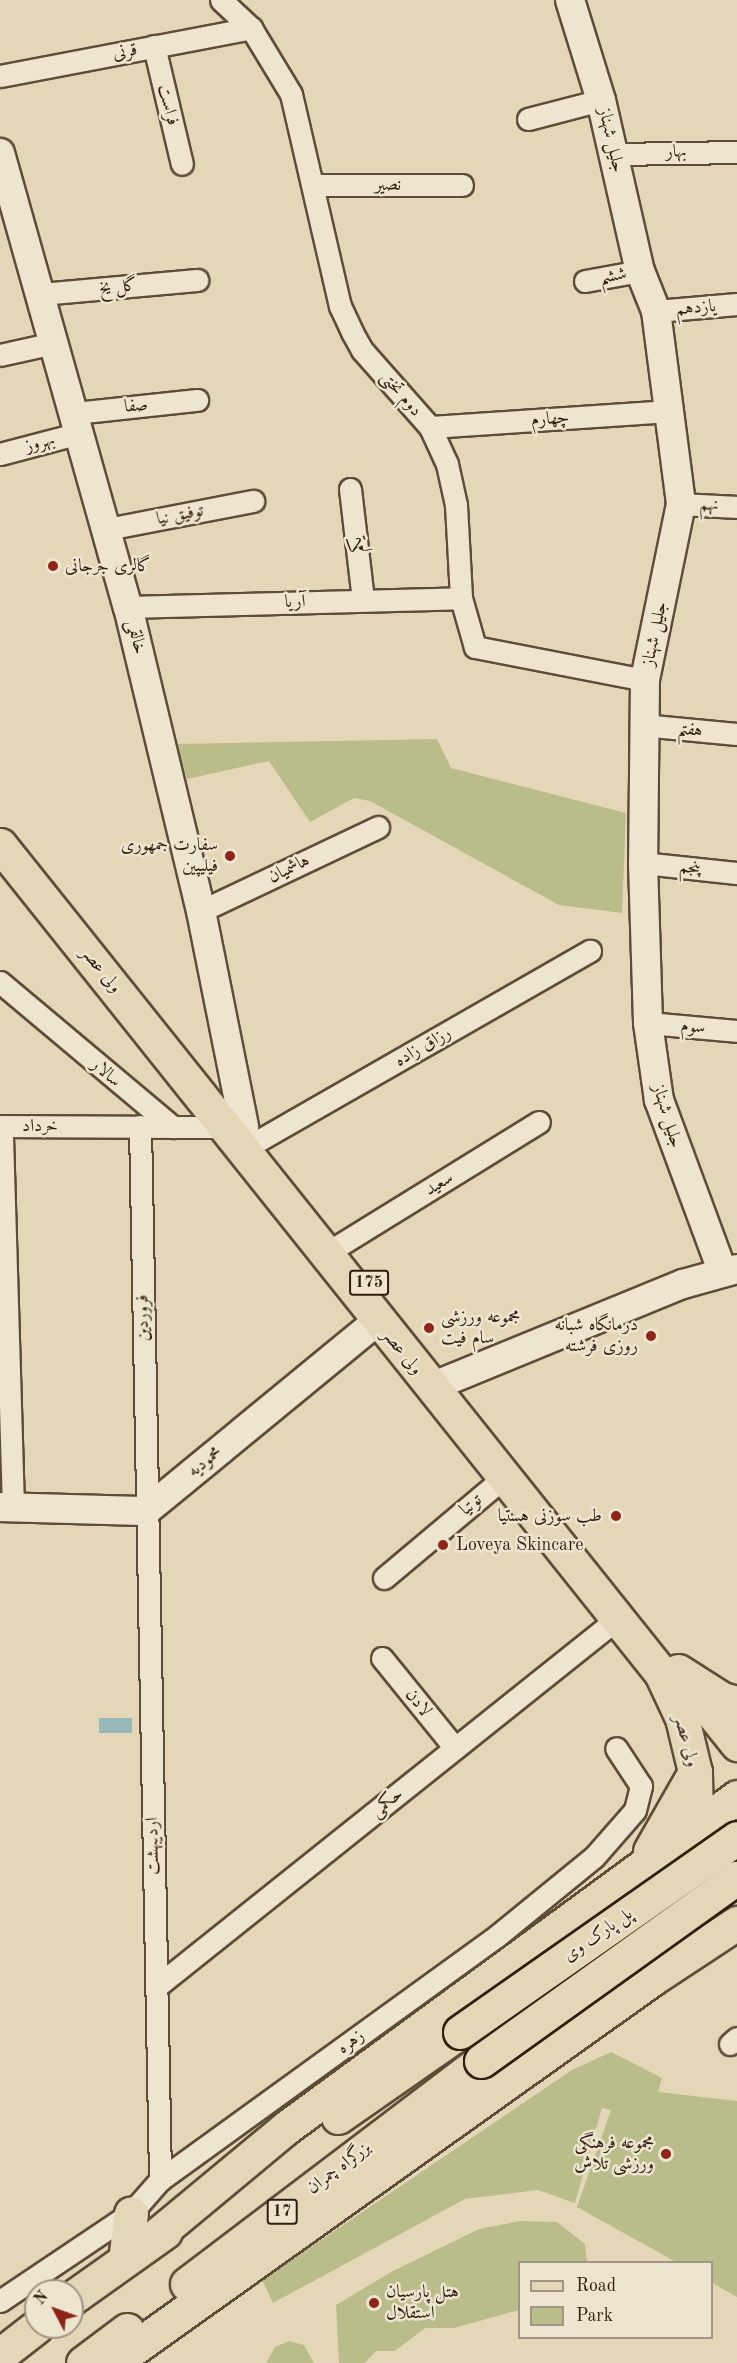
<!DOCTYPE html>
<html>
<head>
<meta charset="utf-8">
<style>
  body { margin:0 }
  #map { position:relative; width:737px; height:2363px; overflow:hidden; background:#e3d7b7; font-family:"Old Standard TT",Amiri,serif }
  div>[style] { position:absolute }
  .green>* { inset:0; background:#babd8a }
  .water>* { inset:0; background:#97b8b6; transform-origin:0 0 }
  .roads { filter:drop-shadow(2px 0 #5e4c39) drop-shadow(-2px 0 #5e4c39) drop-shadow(0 2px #5e4c39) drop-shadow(0 -2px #5e4c39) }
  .street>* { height:21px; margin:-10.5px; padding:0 10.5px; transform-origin:10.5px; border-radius:10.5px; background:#ede5d0 }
  .secondary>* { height:28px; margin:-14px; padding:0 14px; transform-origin:14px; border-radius:14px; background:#ede5d0 }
  .primary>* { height:33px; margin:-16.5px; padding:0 16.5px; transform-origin:16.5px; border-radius:16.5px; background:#e3d7b7 }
  .highway>* { height:33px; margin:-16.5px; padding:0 16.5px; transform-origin:16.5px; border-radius:16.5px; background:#e3d7b7 }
  .bridges { filter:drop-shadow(2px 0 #311e0f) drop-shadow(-2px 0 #311e0f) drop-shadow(0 2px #311e0f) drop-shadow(0 -2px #311e0f) }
  .highway-bridge>* { height:33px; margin:-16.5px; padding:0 16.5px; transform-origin:16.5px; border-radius:16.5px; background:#e3d7b7 }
  .dots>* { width:16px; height:16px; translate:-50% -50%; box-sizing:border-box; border:3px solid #ede5d0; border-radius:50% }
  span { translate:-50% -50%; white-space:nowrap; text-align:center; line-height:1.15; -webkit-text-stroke:5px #ede5d0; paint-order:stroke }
  .shield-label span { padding:2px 4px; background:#ede5d0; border:2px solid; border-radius:4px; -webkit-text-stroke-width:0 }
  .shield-label { font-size:16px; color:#311e0f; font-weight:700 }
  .street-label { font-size:18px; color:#311e0f }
  .poi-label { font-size:18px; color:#311e0f }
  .left { translate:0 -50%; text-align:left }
  .right { translate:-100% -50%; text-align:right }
  .legend { position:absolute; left:518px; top:2261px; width:195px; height:78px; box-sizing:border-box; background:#ede5d0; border:2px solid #a29583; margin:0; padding:8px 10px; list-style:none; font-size:18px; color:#311e0f }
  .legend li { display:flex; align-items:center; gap:12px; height:30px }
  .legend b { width:30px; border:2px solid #a29583 }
  .north { position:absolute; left:24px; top:2279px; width:60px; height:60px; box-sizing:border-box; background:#ede5d0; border:2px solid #a29583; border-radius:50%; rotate:311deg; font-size:16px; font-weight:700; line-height:24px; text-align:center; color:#311e0f }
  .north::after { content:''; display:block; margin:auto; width:21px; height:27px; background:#8f2418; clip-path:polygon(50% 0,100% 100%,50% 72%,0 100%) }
</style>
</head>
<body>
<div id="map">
  <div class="green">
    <i style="clip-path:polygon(437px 739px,451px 768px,626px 813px,622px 913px,559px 905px,370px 801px,354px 798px,310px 822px,269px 761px,187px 779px,177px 744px)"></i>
    <i style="clip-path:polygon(611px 2052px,662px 2078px,658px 2092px,737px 2101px,737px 2297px,712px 2283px,712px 2262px,676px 2262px,577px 2207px,611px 2110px,602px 2108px,575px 2203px,538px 2190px,465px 2199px,273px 2303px,262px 2280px,572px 2070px)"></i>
    <i style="clip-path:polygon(520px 2221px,557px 2222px,585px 2244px,587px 2262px,520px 2262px,519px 2310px,454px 2328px,425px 2328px,395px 2351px,376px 2351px,365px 2363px,339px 2363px,336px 2305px,393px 2271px,479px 2229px)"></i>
    <i style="clip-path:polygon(289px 2341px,304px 2345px,314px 2363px,266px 2363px,275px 2347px)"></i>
  </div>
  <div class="water">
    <i style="left:132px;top:1718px;width:15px;height:33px;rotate:90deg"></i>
  </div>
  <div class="roads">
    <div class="street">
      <i style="left:221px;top:0;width:41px;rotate:43deg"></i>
      <i style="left:251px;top:28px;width:77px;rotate:58.8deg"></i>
      <i style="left:291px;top:94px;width:218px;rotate:77deg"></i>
      <i style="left:340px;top:306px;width:29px;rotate:65deg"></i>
      <i style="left:352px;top:332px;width:21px;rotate:61deg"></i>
      <i style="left:362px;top:350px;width:103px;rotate:48.6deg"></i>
      <i style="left:430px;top:427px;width:41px;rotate:65.3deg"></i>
      <i style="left:447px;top:464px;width:42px;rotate:77.6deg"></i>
      <i style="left:456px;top:505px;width:93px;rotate:86.9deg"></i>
      <i style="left:461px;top:598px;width:51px;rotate:74.1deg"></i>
      <i style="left:475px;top:647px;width:173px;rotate:11deg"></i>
      <i style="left:154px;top:46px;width:121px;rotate:76.7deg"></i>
      <i style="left:0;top:76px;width:256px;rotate:-10.8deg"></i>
      <i style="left:528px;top:119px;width:75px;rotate:-14.6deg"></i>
      <i style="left:614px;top:154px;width:123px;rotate:-0.9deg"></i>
      <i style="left:315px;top:185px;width:147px"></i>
      <i style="left:585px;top:281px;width:56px;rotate:-10.3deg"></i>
      <i style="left:40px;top:294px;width:158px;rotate:-5.1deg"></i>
      <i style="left:656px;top:311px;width:81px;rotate:-4.9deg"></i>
      <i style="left:0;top:355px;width:55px;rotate:-12.5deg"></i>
      <i style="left:75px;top:413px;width:123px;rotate:-6.1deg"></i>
      <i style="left:430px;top:427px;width:241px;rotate:-3.8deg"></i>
      <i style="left:0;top:454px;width:83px;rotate:-14.7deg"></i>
      <i style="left:350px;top:489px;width:112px;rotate:83.3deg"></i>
      <i style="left:681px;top:504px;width:56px;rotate:3.1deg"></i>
      <i style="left:107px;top:529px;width:149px;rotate:-10.9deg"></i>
      <i style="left:128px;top:607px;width:333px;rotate:-1.5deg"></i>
      <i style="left:642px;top:725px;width:95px;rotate:5.4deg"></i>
      <i style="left:643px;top:863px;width:95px;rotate:6.1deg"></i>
      <i style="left:201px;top:911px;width:196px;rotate:-25.4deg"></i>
      <i style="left:0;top:982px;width:226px;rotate:40deg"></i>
      <i style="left:173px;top:1127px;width:54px"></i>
      <i style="left:648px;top:1023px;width:89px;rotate:5.1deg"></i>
      <i style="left:140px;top:1126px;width:1054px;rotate:88.91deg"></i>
      <i style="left:256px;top:1142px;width:385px;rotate:-29.8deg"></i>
      <i style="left:338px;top:1246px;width:236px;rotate:-31.7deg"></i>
      <i style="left:13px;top:1507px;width:381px;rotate:-91.7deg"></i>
      <i style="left:2px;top:1126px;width:171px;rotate:0.3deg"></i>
      <i style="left:384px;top:1578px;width:155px;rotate:-40deg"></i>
      <i style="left:382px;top:1658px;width:116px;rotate:51deg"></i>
      <i style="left:156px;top:1987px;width:591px;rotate:-38.61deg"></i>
      <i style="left:730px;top:2044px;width:9px;rotate:-41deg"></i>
      <i style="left:0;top:2301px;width:158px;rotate:-33.9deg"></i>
      <i style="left:131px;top:2213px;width:44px;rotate:-48.7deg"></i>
      <i style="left:160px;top:2180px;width:416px;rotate:-35.9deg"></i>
      <i style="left:497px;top:1936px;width:125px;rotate:-39.2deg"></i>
      <i style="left:594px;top:1857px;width:62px;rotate:-48.9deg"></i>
      <i style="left:635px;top:1810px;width:25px;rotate:-76deg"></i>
      <i style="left:641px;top:1786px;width:45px;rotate:-123.3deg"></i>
    </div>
    <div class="secondary">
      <i style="left:570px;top:0;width:105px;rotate:72.8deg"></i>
      <i style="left:601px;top:100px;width:175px;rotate:77.2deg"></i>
      <i style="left:640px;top:271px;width:43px;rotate:68.2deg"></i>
      <i style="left:656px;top:311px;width:195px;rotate:82.6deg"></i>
      <i style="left:681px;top:504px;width:180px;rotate:101.6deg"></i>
      <i style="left:645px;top:680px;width:183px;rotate:90.6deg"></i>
      <i style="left:643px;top:863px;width:160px;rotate:88.2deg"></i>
      <i style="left:648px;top:1023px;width:78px;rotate:81.9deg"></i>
      <i style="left:659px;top:1100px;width:181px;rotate:69.7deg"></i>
      <i style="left:0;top:153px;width:472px;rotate:74.3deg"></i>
      <i style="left:128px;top:607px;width:313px;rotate:76.5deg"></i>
      <i style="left:201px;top:911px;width:220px;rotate:78.7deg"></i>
      <i style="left:446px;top:1381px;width:256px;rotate:-22.3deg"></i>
      <i style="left:683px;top:1284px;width:56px;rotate:-15.5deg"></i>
      <i style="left:0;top:1507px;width:146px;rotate:1.6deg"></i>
      <i style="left:146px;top:1511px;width:299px;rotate:-39.4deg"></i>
    </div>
    <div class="primary">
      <i style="left:0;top:845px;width:1059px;rotate:51.4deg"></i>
      <i style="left:661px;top:1673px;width:50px;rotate:65deg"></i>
      <i style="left:682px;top:1718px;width:56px;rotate:76.5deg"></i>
      <i style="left:695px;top:1772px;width:56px;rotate:89deg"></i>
      <i style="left:696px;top:1828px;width:25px;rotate:67deg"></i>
      <i style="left:684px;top:1678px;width:85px;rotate:51.2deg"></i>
    </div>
    <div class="highway">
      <i style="left:678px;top:1671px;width:52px;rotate:32.5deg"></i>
      <i style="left:722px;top:1699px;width:16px;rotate:15deg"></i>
      <i style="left:650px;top:1851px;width:91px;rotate:-60.3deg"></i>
      <i style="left:338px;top:2117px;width:149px;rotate:-34.9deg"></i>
      <i style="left:146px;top:2244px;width:183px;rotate:-39.7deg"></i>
      <i style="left:287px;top:2127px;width:558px;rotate:-36.25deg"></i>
      <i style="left:125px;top:2260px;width:47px;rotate:-82.7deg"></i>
      <i style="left:187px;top:2284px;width:369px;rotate:-37.2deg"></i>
      <i style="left:72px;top:2298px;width:114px;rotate:-35.4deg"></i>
      <i style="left:0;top:2355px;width:46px;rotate:-37.9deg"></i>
      <i style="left:83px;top:2363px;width:55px;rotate:-36.9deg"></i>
      <i style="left:113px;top:2363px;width:662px;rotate:-35.47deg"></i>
      <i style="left:652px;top:1979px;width:102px;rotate:-33.4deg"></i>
    </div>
  </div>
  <div class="bridges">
    <div class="highway-bridge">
      <i style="left:460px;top:2032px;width:338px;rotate:-35deg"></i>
      <i style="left:481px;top:2061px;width:315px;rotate:-35.6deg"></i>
    </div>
  </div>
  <div class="dots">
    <i style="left:53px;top:566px;background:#8f2418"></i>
    <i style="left:230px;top:856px;background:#8f2418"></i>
    <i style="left:429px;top:1328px;background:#8f2418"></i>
    <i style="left:651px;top:1336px;background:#8f2418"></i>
    <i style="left:616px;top:1516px;background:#8f2418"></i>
    <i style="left:443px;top:1545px;background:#8f2418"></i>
    <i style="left:666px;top:2154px;background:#8f2418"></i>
    <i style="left:374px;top:2303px;background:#8f2418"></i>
  </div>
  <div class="shield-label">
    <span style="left:369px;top:1283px">175</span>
    <span style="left:282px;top:2212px">17</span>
  </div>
  <div class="street-label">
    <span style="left:125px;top:52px;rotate:-11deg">قرنی</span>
    <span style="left:168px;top:105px;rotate:76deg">فراست</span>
    <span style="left:611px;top:140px;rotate:77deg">جلیل شهناز</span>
    <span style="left:676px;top:152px;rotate:-2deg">بهار</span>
    <span style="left:388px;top:185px">نصیر</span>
    <span style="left:613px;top:276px;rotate:-10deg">ششم</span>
    <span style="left:118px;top:287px;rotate:-5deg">گل یخ</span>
    <span style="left:696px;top:308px;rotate:-5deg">یازدهم</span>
    <span style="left:401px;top:394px;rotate:49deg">دوم تختی</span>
    <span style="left:136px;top:406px;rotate:-6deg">صفا</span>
    <span style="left:550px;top:419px;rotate:-4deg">چهارم</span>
    <span style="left:40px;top:443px;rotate:-15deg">بهروز</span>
    <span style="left:709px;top:505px;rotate:3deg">نهم</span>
    <span style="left:180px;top:515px;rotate:-11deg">توفیق نیا</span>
    <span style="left:357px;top:545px;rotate:-97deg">یکم</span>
    <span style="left:295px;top:602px;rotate:-2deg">آریا</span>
    <span style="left:655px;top:634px;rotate:-78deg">جلیل شهناز</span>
    <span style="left:136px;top:637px;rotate:77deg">خالقی</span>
    <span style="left:690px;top:730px;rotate:5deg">هفتم</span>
    <span style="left:690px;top:868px;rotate:6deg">پنجم</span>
    <span style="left:289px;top:869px;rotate:-26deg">هاشمیان</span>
    <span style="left:101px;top:970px;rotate:51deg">ولی عصر</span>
    <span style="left:693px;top:1027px;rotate:5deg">سوم</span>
    <span style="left:423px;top:1047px;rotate:-30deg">رزاق زاده</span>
    <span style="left:106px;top:1073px;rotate:41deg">سالار</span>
    <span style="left:667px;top:1116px;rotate:73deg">جلیل شهناز</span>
    <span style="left:40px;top:1126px">خرداد</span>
    <span style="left:439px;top:1184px;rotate:-32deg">سعید</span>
    <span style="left:143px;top:1318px;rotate:-91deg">فروردین</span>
    <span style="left:402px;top:1352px;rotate:51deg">ولی عصر</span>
    <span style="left:205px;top:1462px;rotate:-39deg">محمودیه</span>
    <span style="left:471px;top:1505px;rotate:-40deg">توتیا</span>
    <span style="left:418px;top:1703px;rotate:51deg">لادن</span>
    <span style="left:686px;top:1741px;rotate:75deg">ولی عصر</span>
    <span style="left:387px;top:1803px;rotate:-39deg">حکمی</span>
    <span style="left:153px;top:1846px;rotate:-91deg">اردیبهشت</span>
    <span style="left:598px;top:1935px;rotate:-35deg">پل پارک وی</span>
    <span style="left:351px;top:2042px;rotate:-36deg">زهره</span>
    <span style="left:339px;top:2168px;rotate:-37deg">بزرگراه چمران</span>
  </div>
  <div class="poi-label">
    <span class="left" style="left:65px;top:566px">گالری جرجانی</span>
    <span class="right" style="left:218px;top:856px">سفارت جمهوری<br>فیلیپین</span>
    <span class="left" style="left:441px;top:1328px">مجموعه ورزشی<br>سام فیت</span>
    <span class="right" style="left:638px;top:1336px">درمانگاه شبانه<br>روزی فرشته</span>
    <span class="right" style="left:602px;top:1516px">طب سوزنی هستیا</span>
    <span class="left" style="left:456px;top:1545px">Loveya Skincare</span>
    <span class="right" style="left:654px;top:2154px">مجموعه فرهنگی<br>ورزشی تلاش</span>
    <span class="left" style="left:386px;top:2303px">هتل پارسیان<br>استقلال</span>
  </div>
  <ul class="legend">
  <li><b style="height:8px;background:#e3d7b7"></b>Road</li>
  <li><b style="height:16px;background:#babd8a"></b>Park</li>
  </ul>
  <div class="north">N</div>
</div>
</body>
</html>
